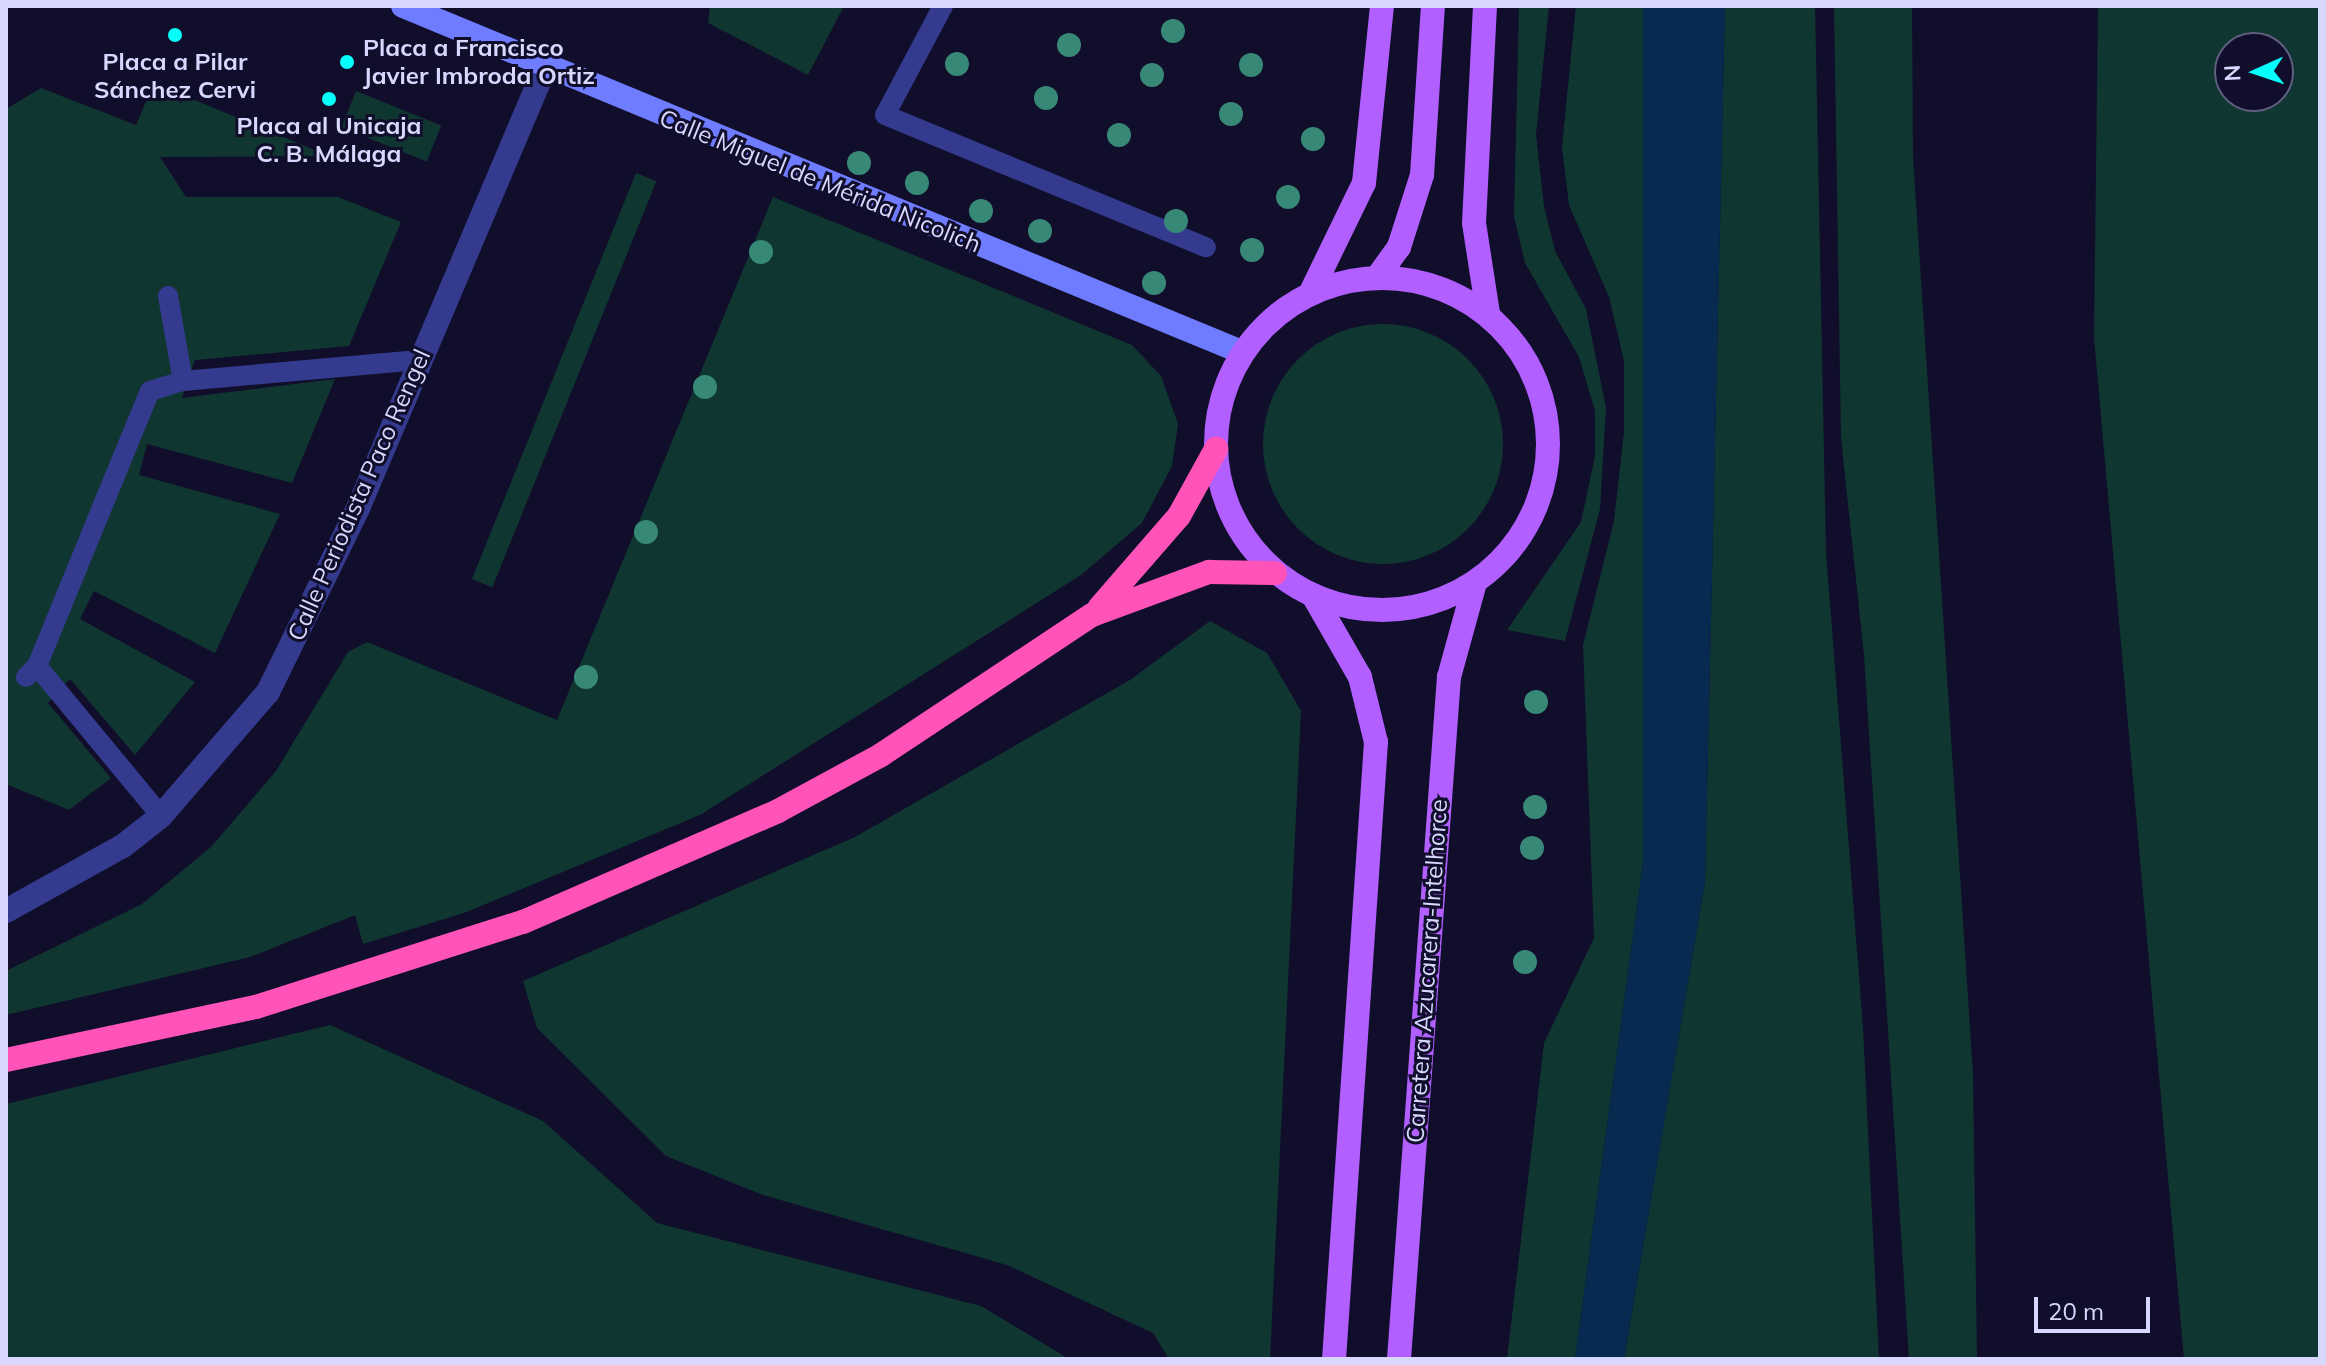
<!DOCTYPE html>
<html>
<head>
<meta charset="utf-8">
<style>
  body { margin:0 }
  #map { position:relative; width:2326px; height:1365px; overflow:hidden; background:#100e2b; font-family:Mulish,sans-serif }
  div>[style] { position:absolute }
  .green>* { inset:0; background:#103631; transform-origin:0 0 }
  .round { border-radius:50% }
  .water>* { inset:0; background:#072a51 }
  .lane>* { height:20px; margin:-10px; padding:0 10px; transform-origin:10px; border-radius:10px; background:#343b8f }
  .street>* { height:24px; margin:-12px; padding:0 12px; transform-origin:12px; border-radius:12px; background:#343b8f }
  .secondary>* { height:24px; margin:-12px; padding:0 12px; transform-origin:12px; border-radius:12px; background:#6f7cff }
  .primary>* { height:24px; margin:-12px; padding:0 12px; transform-origin:12px; border-radius:12px; background:#b15fff }
  .primary>.ring { margin:-12px; padding:0; box-sizing:content-box; background:none; border:24px solid #b15fff; border-radius:50% }
  .highway>* { height:24px; margin:-12px; padding:0 12px; transform-origin:12px; border-radius:12px; background:#ff53b9 }
  .trees>* { width:24px; height:24px; margin:-12px; border-radius:50%; background:#378877 }
  .dots>* { width:22px; height:22px; translate:-50% -50%; box-sizing:border-box; border:4px solid #100e2b; border-radius:50% }
  span { translate:-50% -50%; white-space:nowrap; text-align:center; line-height:1.15; -webkit-text-stroke:6px #100e2b; paint-order:stroke }
  .poi-label { font-size:24px; color:#d8d8ff; font-weight:700 }
  .left { translate:0 -50%; text-align:left }
  .street-label { font-size:24px; color:#d8d8ff }
  .frame { position:absolute; inset:0; border:8px solid #d8d8ff; pointer-events:none }
  .north { position:absolute; left:2214px; top:32px; width:80px; height:80px; box-sizing:border-box; background:#100e2b; border:2px solid #605f80; border-radius:50%; rotate:267deg; font-size:22px; font-weight:700; line-height:32px; text-align:center; color:#d8d8ff }
  .north::after { content:''; display:block; margin:auto; width:28px; height:36px; background:#04fffc; clip-path:polygon(50% 0,100% 100%,50% 72%,0 100%) }
  .scale { position:absolute; left:2034px; top:1297px; width:116px; height:36px; box-sizing:border-box; border:4px solid #d8d8ff; border-top:0; padding-left:10px; font-size:24px; line-height:28px; white-space:nowrap; color:#d8d8ff; -webkit-text-stroke:6px #100e2b; paint-order:stroke }
</style>
</head>
<body>
<div id="map">
  <div class="green">
    <i style="clip-path:polygon(710px 6px,844px 6px,808px 75px,708px 23px)"></i>
    <i style="clip-path:polygon(1519px 6px,1549px 6px,1536px 135px,1544px 206px,1555px 251px,1586px 309px,1606px 408px,1600px 509px,1565px 641px,1507px 630px,1581px 522px,1595px 456px,1595px 411px,1579px 357px,1525px 263px,1514px 216px)"></i>
    <i style="clip-path:polygon(1576px 6px,1643px 6px,1643px 863px,1575px 1359px,1507px 1359px,1544px 1043px,1594px 938px,1583px 645px,1614px 521px,1624px 432px,1624px 361px,1609px 297px,1569px 205px,1562px 147px)"></i>
    <i style="clip-path:polygon(1725px 6px,1815px 6px,1826px 552px,1863px 1028px,1879px 1359px,1624px 1359px,1705px 881px)"></i>
    <i style="clip-path:polygon(1834px 6px,1912px 6px,1913px 157px,1973px 1074px,1977px 1359px,1909px 1359px,1864px 655px,1841px 438px)"></i>
    <i style="clip-path:polygon(evenodd,2098px 6px,2320px 6px,2320px 1359px,2184px 1359px,2094px 337px,2098px 6px,2230px 48px,2278px 48px,2278px 96px,2230px 96px,2230px 48px)"></i>
    <i style="clip-path:polygon(154px 83px,329px 156px,160px 157px,186px 197px,338px 197px,401px 222px,349px 346px,195px 360px,182px 398px,335px 379px,292px 483px,147px 444px,139px 475px,280px 514px,215px 653px,94px 591px,80px 619px,195px 682px,135px 755px,70px 679px,48px 703px,111px 778px,69px 810px,6px 784px,6px 109px,41px 88px,136px 125px)"></i>
    <i style="left:356px;top:91px;width:92px;height:39px;rotate:22deg"></i>
    <i style="left:636px;top:173px;width:22px;height:438px;rotate:22deg"></i>
    <i style="clip-path:polygon(773px 197px,1132px 345px,1161px 376px,1178px 424px,1172px 466px,1142px 523px,1081px 575px,700px 815px,464px 913px,363px 944px,355px 915px,250px 957px,6px 1015px,6px 971px,142px 904px,211px 847px,276px 771px,348px 652px,367px 642px,557px 720px)"></i>
    <i class="round" style="left:1263px;top:324px;width:240px;height:240px"></i>
    <i style="clip-path:polygon(1210px 621px,1267px 653px,1301px 711px,1270px 1359px,1169px 1359px,1153px 1333px,1007px 1265px,763px 1195px,666px 1156px,537px 1028px,523px 981px,855px 837px,1130px 680px)"></i>
    <i style="clip-path:polygon(330px 1025px,543px 1121px,657px 1223px,981px 1306px,1069px 1359px,6px 1359px,6px 1104px)"></i>
  </div>
  <div class="water">
    <i style="clip-path:polygon(1643px 6px,1725px 6px,1705px 881px,1624px 1359px,1575px 1359px,1643px 863px)"></i>
  </div>
  <div class="lane">
    <i style="left:943px;top:6px;width:123px;rotate:118deg"></i>
    <i style="left:885px;top:115px;width:347px;rotate:22.4deg"></i>
    <i style="left:168px;top:296px;width:86px;rotate:80deg"></i>
    <i style="left:183px;top:381px;width:237px;rotate:-5.1deg"></i>
    <i style="left:37px;top:666px;width:297px;rotate:-67.7deg"></i>
    <i style="left:150px;top:391px;width:34px;rotate:-17deg"></i>
    <i style="left:26px;top:677px;width:16px;rotate:-45deg"></i>
    <i style="left:37px;top:666px;width:195px;rotate:50.4deg"></i>
  </div>
  <div class="street">
    <i style="left:6px;top:911px;width:134px;rotate:-29.1deg"></i>
    <i style="left:123px;top:846px;width:48px;rotate:-38.3deg"></i>
    <i style="left:161px;top:816px;width:164px;rotate:-49.2deg"></i>
    <i style="left:268px;top:692px;width:207px;rotate:-63.9deg"></i>
    <i style="left:359px;top:506px;width:477px;rotate:-67deg"></i>
  </div>
  <div class="secondary">
    <i style="left:403px;top:6px;width:904px;rotate:22.42deg"></i>
  </div>
  <div class="primary">
    <i style="left:1485px;top:6px;width:217px;rotate:92.9deg"></i>
    <i style="left:1474px;top:223px;width:91px;rotate:81.2deg"></i>
    <i style="left:1378px;top:276px;width:36px;rotate:-54deg"></i>
    <i style="left:1399px;top:247px;width:76px;rotate:-72.3deg"></i>
    <i style="left:1422px;top:175px;width:169px;rotate:-86.3deg"></i>
    <i class="ring" style="left:1216px;top:278px;width:308px;height:308px"></i>
    <i style="left:1311px;top:292px;width:121px;rotate:-64.1deg"></i>
    <i style="left:1364px;top:183px;width:178px;rotate:-84.2deg"></i>
    <i style="left:1314px;top:597px;width:92px;rotate:60.1deg"></i>
    <i style="left:1360px;top:677px;width:67px;rotate:76.2deg"></i>
    <i style="left:1376px;top:742px;width:618px;rotate:93.89deg"></i>
    <i style="left:1399px;top:1359px;width:684px;rotate:-85.81deg"></i>
    <i style="left:1449px;top:677px;width:94px;rotate:-74.6deg"></i>
  </div>
  <div class="highway">
    <i style="left:1099px;top:608px;width:122px;rotate:-49deg"></i>
    <i style="left:1179px;top:516px;width:77px;rotate:-61.1deg"></i>
    <i style="left:6px;top:1060px;width:256px;rotate:-12deg"></i>
    <i style="left:256px;top:1007px;width:280px;rotate:-17.7deg"></i>
    <i style="left:523px;top:922px;width:278px;rotate:-23.5deg"></i>
    <i style="left:778px;top:811px;width:117px;rotate:-28.5deg"></i>
    <i style="left:881px;top:755px;width:253px;rotate:-33.6deg"></i>
    <i style="left:1092px;top:615px;width:125px;rotate:-20.2deg"></i>
    <i style="left:1209px;top:572px;width:66px;rotate:0.9deg"></i>
  </div>
  <div class="trees">
    <i style="left:1173px;top:31px"></i>
    <i style="left:1069px;top:45px"></i>
    <i style="left:957px;top:64px"></i>
    <i style="left:1251px;top:65px"></i>
    <i style="left:1152px;top:75px"></i>
    <i style="left:1046px;top:98px"></i>
    <i style="left:1231px;top:114px"></i>
    <i style="left:1119px;top:135px"></i>
    <i style="left:1313px;top:139px"></i>
    <i style="left:859px;top:163px"></i>
    <i style="left:917px;top:183px"></i>
    <i style="left:1288px;top:197px"></i>
    <i style="left:981px;top:211px"></i>
    <i style="left:1176px;top:221px"></i>
    <i style="left:1040px;top:231px"></i>
    <i style="left:1252px;top:250px"></i>
    <i style="left:761px;top:252px"></i>
    <i style="left:1154px;top:283px"></i>
    <i style="left:705px;top:387px"></i>
    <i style="left:646px;top:532px"></i>
    <i style="left:586px;top:677px"></i>
    <i style="left:1536px;top:702px"></i>
    <i style="left:1535px;top:807px"></i>
    <i style="left:1532px;top:848px"></i>
    <i style="left:1525px;top:962px"></i>
  </div>
  <div class="dots">
    <i style="left:175px;top:35px;background:#04fffc"></i>
    <i style="left:347px;top:62px;background:#04fffc"></i>
    <i style="left:329px;top:99px;background:#04fffc"></i>
  </div>
  <div class="poi-label">
    <span class="left" style="left:363px;top:62px">Placa a Francisco<br>Javier Imbroda Ortiz</span>
    <span style="left:175px;top:76px">Placa a Pilar<br>Sánchez Cervi</span>
    <span style="left:329px;top:140px">Placa al Unicaja<br>C. B. Málaga</span>
  </div>
  <div class="street-label">
    <span style="left:820px;top:181px;rotate:22deg">Calle Miguel de Mérida Nicolich</span>
    <span style="left:359px;top:495px;rotate:-66deg">Calle Periodista Paco Rengel</span>
    <span style="left:1427px;top:971px;rotate:-86deg">Carretera Azucarera-Intelhorce</span>
  </div>
  <div class="frame"></div>
  <div class="north">N</div>
  <div class="scale">20 m</div>
</div>
</body>
</html>
